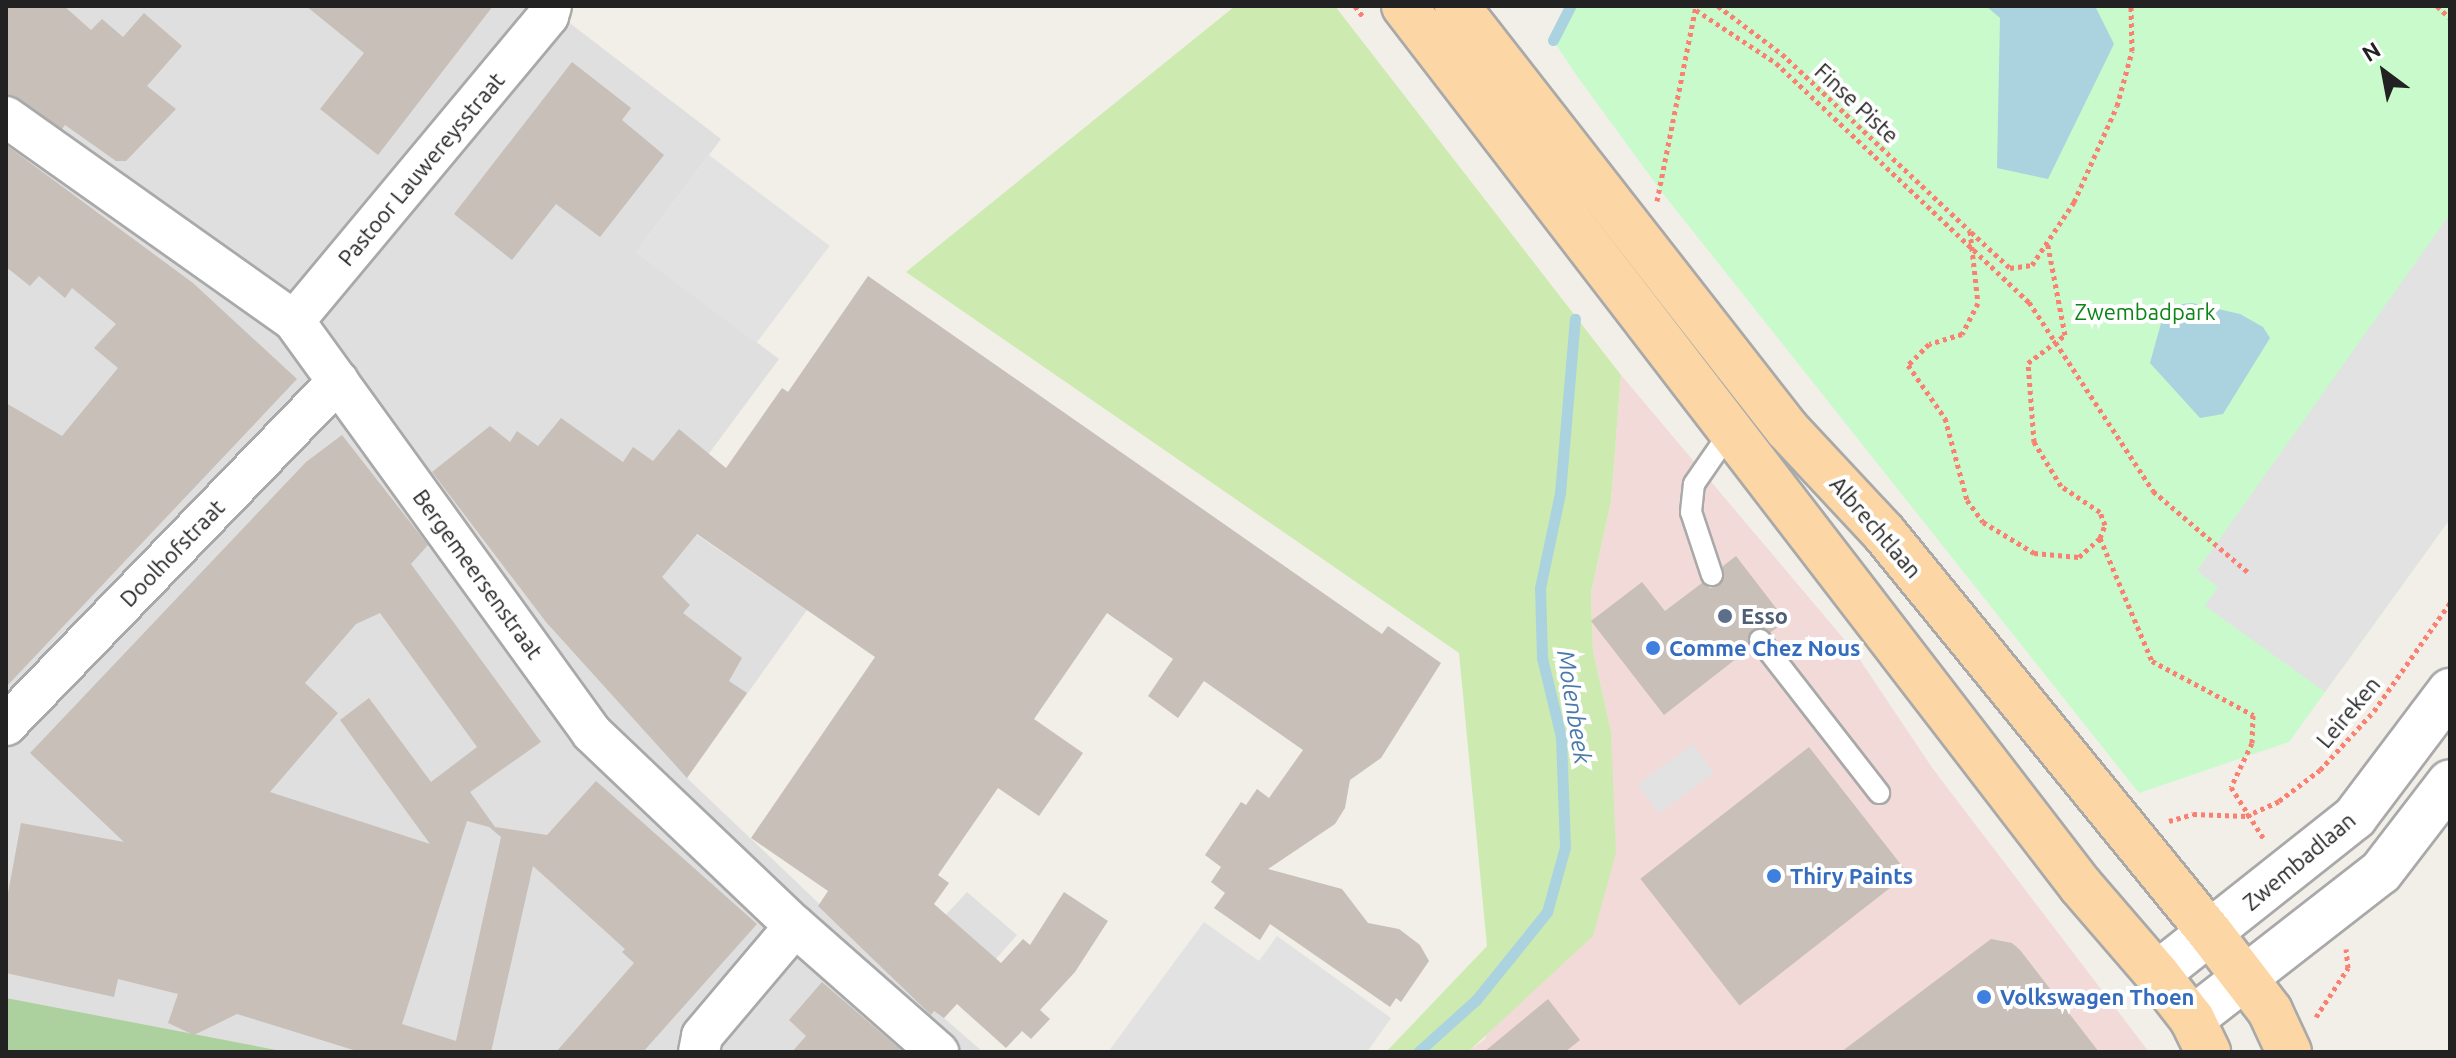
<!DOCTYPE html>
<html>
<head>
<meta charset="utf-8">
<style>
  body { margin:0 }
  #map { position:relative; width:2456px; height:1058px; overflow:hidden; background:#f2efe9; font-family:Ubuntu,sans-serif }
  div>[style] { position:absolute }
  .residential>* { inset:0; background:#e0dfdf }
  .commercial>* { inset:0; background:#f2dad9 }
  .grass>* { inset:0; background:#cdebb0 }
  .forest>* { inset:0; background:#add19e }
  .park>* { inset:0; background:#c8facc }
  .parking>* { inset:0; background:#e2e2e2; transform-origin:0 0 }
  .water>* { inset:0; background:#aad3df }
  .stream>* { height:11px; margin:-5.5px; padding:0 5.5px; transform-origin:5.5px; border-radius:5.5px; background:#aad3df }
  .building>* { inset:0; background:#c7bfb8; transform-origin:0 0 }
  .path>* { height:5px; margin-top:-2.5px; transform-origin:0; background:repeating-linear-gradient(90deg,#fa8072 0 4px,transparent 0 8px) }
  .roads { filter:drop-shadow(2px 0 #a9a9a9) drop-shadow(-2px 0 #a9a9a9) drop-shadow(0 2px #a9a9a9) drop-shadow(0 -2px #a9a9a9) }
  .service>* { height:20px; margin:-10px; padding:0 10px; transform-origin:10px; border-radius:10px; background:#fff }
  .minor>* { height:40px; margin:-20px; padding:0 20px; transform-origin:20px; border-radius:20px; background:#fff }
  .tertiary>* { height:44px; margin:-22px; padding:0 22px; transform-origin:22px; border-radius:22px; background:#fff }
  .primary>* { height:44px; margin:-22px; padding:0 22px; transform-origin:22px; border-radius:22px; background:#fcd6a4 }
  .dots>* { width:22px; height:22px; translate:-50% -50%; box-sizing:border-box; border:4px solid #fff; border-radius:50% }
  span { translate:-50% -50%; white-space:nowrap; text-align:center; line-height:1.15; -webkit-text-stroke:8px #fff; paint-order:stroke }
  .street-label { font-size:22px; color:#222 }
  .park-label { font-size:22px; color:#0c8416 }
  .service-label { font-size:22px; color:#4e5e75; font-weight:700 }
  .left { translate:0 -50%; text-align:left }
  .shop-label { font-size:22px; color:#366cbe; font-weight:700 }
  .water-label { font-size:24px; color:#4a7aab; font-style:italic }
  .frame { position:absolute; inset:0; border:8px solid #222; pointer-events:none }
  .north { position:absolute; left:2344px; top:32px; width:80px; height:80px; -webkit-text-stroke:6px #fff; paint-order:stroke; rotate:328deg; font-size:22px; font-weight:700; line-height:32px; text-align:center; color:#222 }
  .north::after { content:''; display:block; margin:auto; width:28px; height:36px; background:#222; clip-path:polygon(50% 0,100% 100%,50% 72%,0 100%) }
</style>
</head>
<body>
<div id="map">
  <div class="residential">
    <i style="clip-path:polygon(6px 6px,571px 6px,567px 21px,721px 139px,636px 252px,779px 359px,665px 513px,807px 610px,687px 778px,892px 973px,967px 892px,1017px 935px,944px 1018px,983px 1052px,284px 1052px,6px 999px)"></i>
  </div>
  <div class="commercial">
    <i style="clip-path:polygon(1621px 375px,1854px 651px,1933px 769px,2149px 1052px,1468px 1052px,1485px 1039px,1611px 731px,1593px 651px,1591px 593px,1611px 501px)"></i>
  </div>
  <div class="grass">
    <i style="clip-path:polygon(1235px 6px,1335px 6px,1621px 375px,1611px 501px,1591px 593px,1593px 651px,1611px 731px,1616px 853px,1593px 936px,1468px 1052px,1386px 1052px,1487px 946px,1459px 653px,906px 272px)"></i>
  </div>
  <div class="forest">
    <i style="clip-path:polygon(6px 998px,287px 1052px,6px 1052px)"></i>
  </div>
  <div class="park">
    <i style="clip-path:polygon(1570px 6px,2450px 6px,2450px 519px,2289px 742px,2139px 793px,1661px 191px,1577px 76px,1553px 40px)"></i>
  </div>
  <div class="parking">
    <i style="left:709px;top:155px;width:151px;height:122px;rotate:37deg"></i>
    <i style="clip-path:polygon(2450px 214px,2450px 519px,2325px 692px,2205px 606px,2218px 587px,2197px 571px)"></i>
    <i style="left:1693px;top:744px;width:36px;height:69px;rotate:54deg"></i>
    <i style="clip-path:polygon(1204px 922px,1259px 961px,1277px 936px,1391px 1018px,1367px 1052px,1108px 1052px)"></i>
  </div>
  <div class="water">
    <i style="clip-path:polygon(1986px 6px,2095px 6px,2114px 44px,2048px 179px,1997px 168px,2000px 18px)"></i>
    <i style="clip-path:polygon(2192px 303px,2240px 314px,2263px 327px,2270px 338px,2223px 414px,2200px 418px,2150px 363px,2163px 316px,2173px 305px)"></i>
  </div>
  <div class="stream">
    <i style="left:1553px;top:40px;width:38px;rotate:-63deg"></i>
    <i style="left:1418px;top:1052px;width:78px;rotate:-41.9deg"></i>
    <i style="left:1476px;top:1000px;width:113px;rotate:-51.1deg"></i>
    <i style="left:1547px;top:912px;width:67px;rotate:-74.5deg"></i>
    <i style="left:1565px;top:847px;width:110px;rotate:-92.1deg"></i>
    <i style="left:1561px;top:737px;width:81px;rotate:-103.5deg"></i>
    <i style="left:1542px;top:658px;width:70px;rotate:-91.6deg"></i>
    <i style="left:1540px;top:588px;width:97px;rotate:-78.1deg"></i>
    <i style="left:1560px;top:493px;width:175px;rotate:-85.1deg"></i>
  </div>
  <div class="building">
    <i style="clip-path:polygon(6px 6px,64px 6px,91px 30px,102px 19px,123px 37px,144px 13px,182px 46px,147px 86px,176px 109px,126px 161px,116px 161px,65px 125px,62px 129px,6px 94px)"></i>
    <i style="clip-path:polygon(306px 6px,493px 6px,378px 155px,320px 109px,364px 53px)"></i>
    <i style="clip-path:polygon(572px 62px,631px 108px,622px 120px,664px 155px,600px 237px,556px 204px,512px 260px,454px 214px)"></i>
    <i style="clip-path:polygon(6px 145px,193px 283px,297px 379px,6px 687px,6px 403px,62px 436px,118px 368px,94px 348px,116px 324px,72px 288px,65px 298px,39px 276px,30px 286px,6px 267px)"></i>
    <i style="clip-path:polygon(868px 276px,1382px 634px,1388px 626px,1441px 663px,1381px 758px,1350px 780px,1345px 808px,1335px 824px,1268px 869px,1342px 889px,1368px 923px,1399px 929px,1420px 945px,1429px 961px,1401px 1002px,1396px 998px,1390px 1007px,1270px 924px,1260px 940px,1214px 908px,1225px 893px,1211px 882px,1221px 867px,1205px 855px,1241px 802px,1246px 805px,1257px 789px,1269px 798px,1303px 750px,1204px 681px,1178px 718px,1148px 696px,1173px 659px,1107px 613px,1034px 719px,1083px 753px,1039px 816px,998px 788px,938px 875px,949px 883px,934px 904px,1001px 963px,1023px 939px,1030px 945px,1064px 892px,1108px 921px,1075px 972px,1040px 1010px,1050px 1019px,1031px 1039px,1022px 1031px,1006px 1048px,957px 1004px,944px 1018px,934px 1011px,931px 1015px,818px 906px,828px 891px,751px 838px,875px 657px,697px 534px,662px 577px,690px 605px,683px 613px,742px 658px,729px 681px,747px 693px,687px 778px,546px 622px,432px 472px,490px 426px,510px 442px,517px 431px,538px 446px,561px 418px,623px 462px,633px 447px,653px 461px,679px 429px,726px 468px,782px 388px,788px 392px)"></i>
    <i style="clip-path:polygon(evenodd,342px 435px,428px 545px,411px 564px,541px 742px,470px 792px,495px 827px,547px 835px,596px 781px,757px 924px,643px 1052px,556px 1052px,634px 963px,622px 952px,625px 949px,533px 866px,491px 1052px,360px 1052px,237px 1014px,194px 1035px,168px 1023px,178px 994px,118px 979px,114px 997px,6px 973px,6px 904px,21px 823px,124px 842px,30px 753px,306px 462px,342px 435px,380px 613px,477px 747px,431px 782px,369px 698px,340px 720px,430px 844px,270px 792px,338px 713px,305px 683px,356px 624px,380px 613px,342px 435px,467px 821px,489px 827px,501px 837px,456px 1041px,402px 1024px,467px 821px)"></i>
    <i style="clip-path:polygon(1736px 556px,1786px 621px,1771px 632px,1753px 629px,1750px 648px,1664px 715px,1591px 621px,1642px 582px,1665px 611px,1702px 583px,1710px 588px,1721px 584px,1723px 566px)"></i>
    <i style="left:1809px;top:747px;width:161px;height:214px;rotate:52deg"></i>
    <i style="clip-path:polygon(1991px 939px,2012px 943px,2020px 950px,2099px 1052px,1841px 1052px)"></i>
    <i style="clip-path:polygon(822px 982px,900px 1049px,900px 1052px,792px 1052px,806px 1036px,789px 1020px)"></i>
    <i style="clip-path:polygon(1548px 999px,1580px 1040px,1565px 1052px,1484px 1052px)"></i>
  </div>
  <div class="path">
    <i style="left:1355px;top:6px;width:15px;rotate:53deg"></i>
    <i style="left:1718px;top:6px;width:80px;rotate:36.9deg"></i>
    <i style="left:1782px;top:54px;width:258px;rotate:43.3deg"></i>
    <i style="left:1970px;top:231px;width:72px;rotate:83.7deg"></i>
    <i style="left:1978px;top:303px;width:35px;rotate:117deg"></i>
    <i style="left:1962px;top:334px;width:34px;rotate:163deg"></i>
    <i style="left:1929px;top:344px;width:30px;rotate:135deg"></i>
    <i style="left:1908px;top:365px;width:65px;rotate:55.1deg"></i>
    <i style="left:1945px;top:418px;width:85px;rotate:75deg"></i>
    <i style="left:1967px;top:500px;width:27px;rotate:54deg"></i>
    <i style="left:1983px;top:522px;width:60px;rotate:31.3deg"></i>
    <i style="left:2034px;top:553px;width:45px;rotate:5.1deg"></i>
    <i style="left:2079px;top:557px;width:28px;rotate:-42deg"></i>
    <i style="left:2100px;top:538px;width:14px;rotate:-69deg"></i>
    <i style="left:2105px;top:525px;width:14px;rotate:-111deg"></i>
    <i style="left:2100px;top:512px;width:47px;rotate:-146.3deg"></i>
    <i style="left:2061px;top:486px;width:52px;rotate:-121.5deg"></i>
    <i style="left:2034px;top:442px;width:79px;rotate:-94.3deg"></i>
    <i style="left:2028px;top:363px;width:46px;rotate:-37.1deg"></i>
    <i style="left:2065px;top:335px;width:96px;rotate:-100.8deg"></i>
    <i style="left:2437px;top:6px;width:18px;rotate:43deg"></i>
    <i style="left:1696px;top:10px;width:96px;rotate:33.5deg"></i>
    <i style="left:1776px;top:63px;width:348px;rotate:43.4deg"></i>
    <i style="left:2029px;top:302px;width:226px;rotate:56.7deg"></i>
    <i style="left:2153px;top:491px;width:126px;rotate:40.5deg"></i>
    <i style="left:1657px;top:201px;width:199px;rotate:-78.7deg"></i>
    <i style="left:1971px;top:232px;width:53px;rotate:42.7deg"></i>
    <i style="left:2010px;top:268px;width:22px;rotate:-8deg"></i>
    <i style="left:2032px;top:265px;width:76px;rotate:-56.3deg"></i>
    <i style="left:2074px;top:202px;width:105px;rotate:-65.9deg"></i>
    <i style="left:2117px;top:106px;width:57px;rotate:-74.7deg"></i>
    <i style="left:2132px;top:51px;width:45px;rotate:-91.3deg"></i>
    <i style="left:2100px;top:538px;width:134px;rotate:67.1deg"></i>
    <i style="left:2152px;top:661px;width:115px;rotate:28.1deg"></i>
    <i style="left:2253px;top:715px;width:28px;rotate:92deg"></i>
    <i style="left:2252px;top:743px;width:49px;rotate:115.5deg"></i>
    <i style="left:2231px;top:787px;width:62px;rotate:57.6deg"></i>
    <i style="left:2169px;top:821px;width:25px;rotate:-16deg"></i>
    <i style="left:2193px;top:814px;width:53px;rotate:2.2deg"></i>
    <i style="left:2246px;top:816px;width:36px;rotate:-24deg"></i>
    <i style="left:2279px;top:801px;width:51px;rotate:-37.1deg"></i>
    <i style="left:2320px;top:770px;width:80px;rotate:-47.5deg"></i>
    <i style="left:2374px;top:711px;width:132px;rotate:-54.9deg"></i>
    <i style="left:2316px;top:1017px;width:59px;rotate:-56.9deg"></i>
    <i style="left:2348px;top:968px;width:19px;rotate:-96deg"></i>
  </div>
  <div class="roads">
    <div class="service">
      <i style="left:1712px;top:575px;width:66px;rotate:-108.4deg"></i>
      <i style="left:1691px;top:512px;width:28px;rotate:-84deg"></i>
      <i style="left:1694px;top:484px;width:67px;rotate:-55.4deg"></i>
      <i style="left:1760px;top:640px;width:194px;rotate:52.1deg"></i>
    </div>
    <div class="minor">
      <i style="left:6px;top:117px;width:353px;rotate:35.3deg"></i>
      <i style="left:294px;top:321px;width:508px;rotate:54.12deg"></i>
      <i style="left:592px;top:733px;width:280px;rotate:43.6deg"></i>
      <i style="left:795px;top:926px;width:191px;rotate:41.4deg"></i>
      <i style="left:294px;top:321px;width:397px;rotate:-50.2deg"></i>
      <i style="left:548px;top:16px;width:10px;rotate:-73deg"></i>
      <i style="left:6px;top:725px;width:478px;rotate:-46deg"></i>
      <i style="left:699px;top:1052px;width:16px;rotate:-79deg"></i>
      <i style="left:702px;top:1036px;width:144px;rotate:-49.8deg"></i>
    </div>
    <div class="tertiary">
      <i style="left:2157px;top:974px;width:253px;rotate:-38.4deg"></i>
      <i style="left:2355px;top:817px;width:158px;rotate:-53deg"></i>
      <i style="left:2192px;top:1019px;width:239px;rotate:-37.9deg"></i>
      <i style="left:2381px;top:872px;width:113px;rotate:-52.5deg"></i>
    </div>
    <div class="primary">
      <i style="left:1404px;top:6px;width:1110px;rotate:52.43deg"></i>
      <i style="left:2081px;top:886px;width:116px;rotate:49.2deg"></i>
      <i style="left:2157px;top:974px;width:57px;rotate:52.1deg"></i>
      <i style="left:2192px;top:1019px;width:37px;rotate:64deg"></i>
      <i style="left:1457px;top:6px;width:536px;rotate:52.04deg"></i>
      <i style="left:1787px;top:429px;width:142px;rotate:47deg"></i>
      <i style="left:1884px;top:533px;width:517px;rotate:50.8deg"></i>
      <i style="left:2211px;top:934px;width:97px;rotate:52.5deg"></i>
      <i style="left:2270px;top:1011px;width:45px;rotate:65.1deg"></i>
    </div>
  </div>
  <div class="dots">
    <i style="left:1725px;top:616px;background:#5c6f8a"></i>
    <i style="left:1653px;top:648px;background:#3f7fe0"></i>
    <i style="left:1774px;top:876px;background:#3f7fe0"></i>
    <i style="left:1984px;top:997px;background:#3f7fe0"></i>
  </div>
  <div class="street-label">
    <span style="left:1857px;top:103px;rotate:43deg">Finse Piste</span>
    <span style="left:421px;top:169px;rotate:-50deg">Pastoor Lauwereysstraat</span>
    <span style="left:1876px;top:527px;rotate:49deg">Albrechtlaan</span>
    <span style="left:172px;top:553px;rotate:-46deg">Doolhofstraat</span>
    <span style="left:478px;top:574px;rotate:54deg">Bergemeersenstraat</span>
    <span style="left:2348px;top:712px;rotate:-50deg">Leireken</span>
    <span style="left:2299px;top:861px;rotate:-40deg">Zwembadlaan</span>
  </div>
  <div class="park-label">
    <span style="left:2145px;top:312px">Zwembadpark</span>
  </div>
  <div class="service-label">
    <span class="left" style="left:1741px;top:616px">Esso</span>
  </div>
  <div class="shop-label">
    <span class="left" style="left:1669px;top:648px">Comme Chez Nous</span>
    <span class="left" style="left:1790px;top:876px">Thiry Paints</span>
    <span class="left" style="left:2000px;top:997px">Volkswagen Thoen</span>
  </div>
  <div class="water-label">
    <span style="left:1574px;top:707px;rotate:81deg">Molenbeek</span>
  </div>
  <div class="frame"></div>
  <div class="north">N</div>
</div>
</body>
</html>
